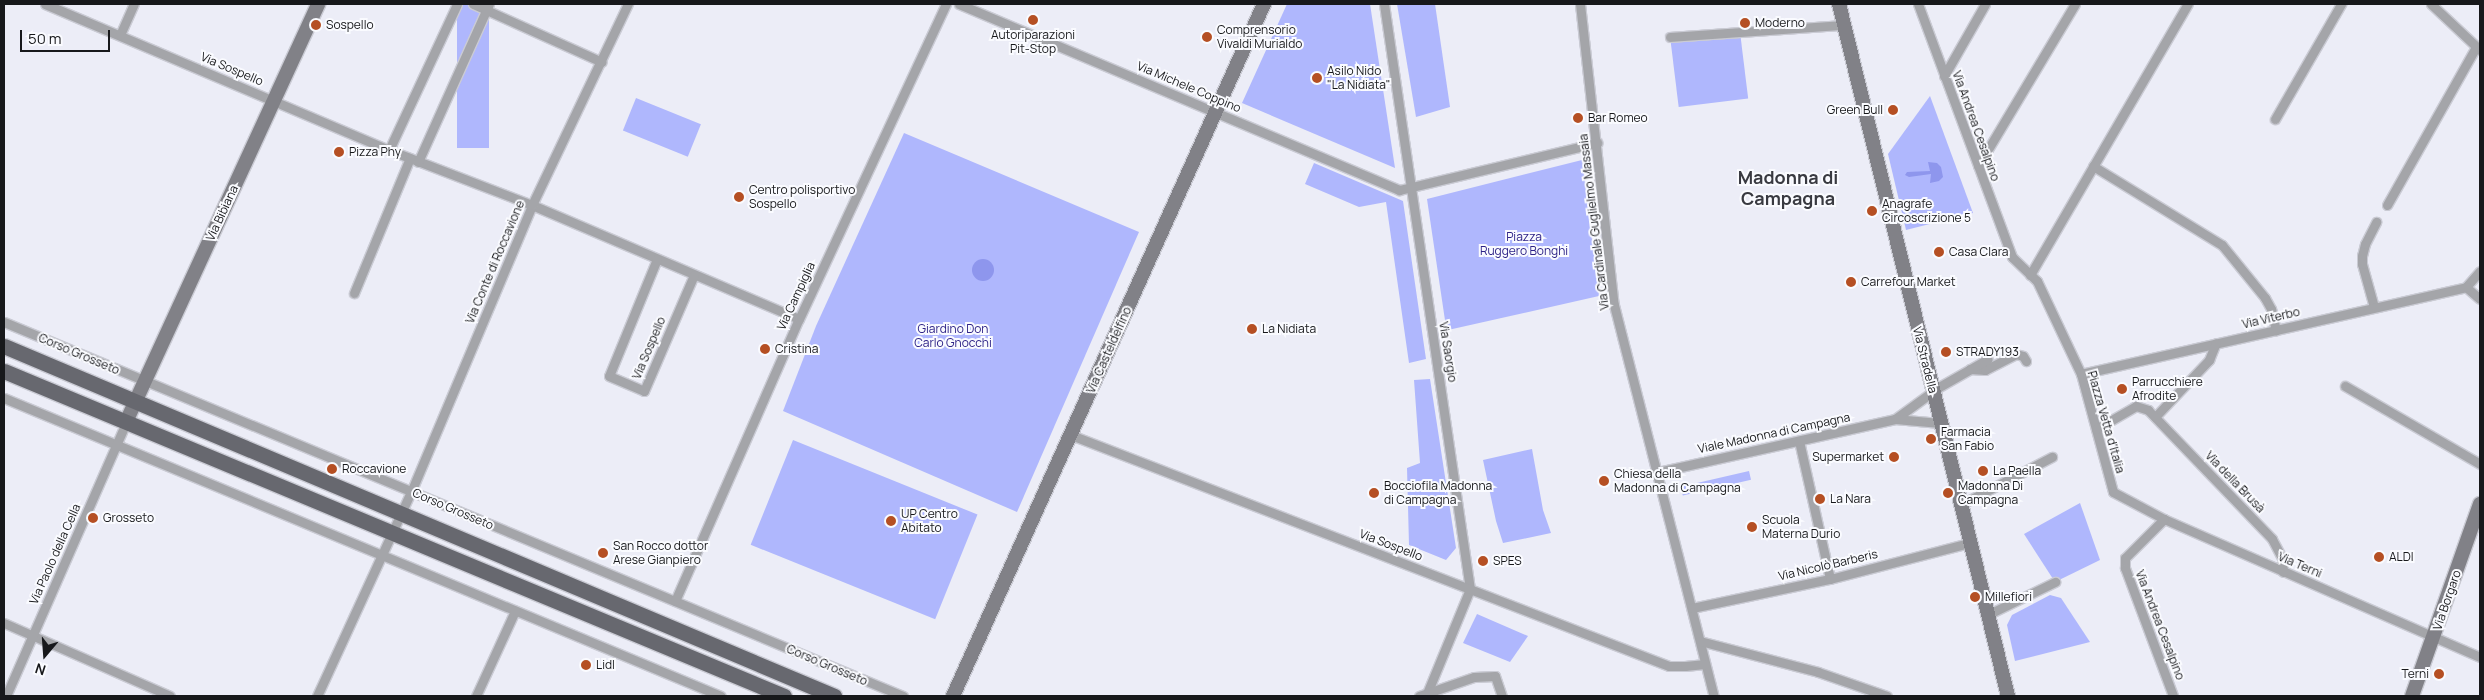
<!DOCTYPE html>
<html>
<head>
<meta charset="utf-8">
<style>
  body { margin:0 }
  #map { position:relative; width:2484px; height:700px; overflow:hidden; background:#ecedf7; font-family:Manrope,sans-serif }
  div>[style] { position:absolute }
  .green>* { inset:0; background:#afb7fd; transform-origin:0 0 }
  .water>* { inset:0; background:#8e96ed }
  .round { border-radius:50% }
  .roads { filter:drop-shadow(1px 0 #cacbd4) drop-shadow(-1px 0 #cacbd4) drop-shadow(0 1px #cacbd4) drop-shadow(0 -1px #cacbd4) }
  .street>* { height:9px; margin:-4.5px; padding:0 4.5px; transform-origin:4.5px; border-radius:4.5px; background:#a4a5a9 }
  .secondary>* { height:14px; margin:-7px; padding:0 7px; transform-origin:7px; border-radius:7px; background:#818187 }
  .primary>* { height:15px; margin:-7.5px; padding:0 7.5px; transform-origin:7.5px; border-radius:7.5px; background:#67686f }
  .dots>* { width:14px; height:14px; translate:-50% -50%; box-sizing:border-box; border:2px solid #fafbff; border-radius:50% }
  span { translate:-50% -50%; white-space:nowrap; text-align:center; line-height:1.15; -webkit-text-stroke:4px #fafbff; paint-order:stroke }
  .poi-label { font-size:12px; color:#17181b }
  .left { translate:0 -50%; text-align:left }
  .right { translate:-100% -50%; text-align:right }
  .street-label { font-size:12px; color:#17181b }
  .park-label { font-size:12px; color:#2e2387 }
  .district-label { font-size:18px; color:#393a41; font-weight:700 }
  .frame { position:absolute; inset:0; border:5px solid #17181b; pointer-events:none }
  .north { position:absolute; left:20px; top:630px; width:50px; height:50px; -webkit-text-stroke:4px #fafbff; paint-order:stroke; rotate:198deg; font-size:14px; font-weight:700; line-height:20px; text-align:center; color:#17181b }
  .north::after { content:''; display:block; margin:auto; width:18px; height:22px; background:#17181b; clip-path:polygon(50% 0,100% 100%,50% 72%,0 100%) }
  .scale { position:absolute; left:20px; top:30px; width:90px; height:22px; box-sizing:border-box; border:2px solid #17181b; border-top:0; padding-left:6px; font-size:15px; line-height:18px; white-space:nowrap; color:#17181b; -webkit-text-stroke:4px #fafbff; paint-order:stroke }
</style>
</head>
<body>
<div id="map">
  <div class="green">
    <i style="left:457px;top:4px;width:32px;height:144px"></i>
    <i style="clip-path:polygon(1287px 4px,1370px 4px,1395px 168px,1242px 103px)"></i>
    <i style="clip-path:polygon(1397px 4px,1435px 4px,1450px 107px,1416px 117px)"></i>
    <i style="left:1740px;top:32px;width:67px;height:70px;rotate:83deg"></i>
    <i style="clip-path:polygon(1930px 96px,1973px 213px,1906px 230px,1888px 154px)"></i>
    <i style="left:636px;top:98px;width:70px;height:35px;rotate:22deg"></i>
    <i style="clip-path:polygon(904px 133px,1139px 232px,1017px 512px,783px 411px,816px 326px)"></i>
    <i style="clip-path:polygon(1582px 160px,1599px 296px,1448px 330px,1446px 327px,1427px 199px)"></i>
    <i style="clip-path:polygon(1314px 163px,1403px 201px,1426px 359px,1409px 363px,1386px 202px,1359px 207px,1305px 184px)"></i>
    <i style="clip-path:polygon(1430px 379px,1456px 548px,1446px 560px,1409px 545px,1407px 468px,1420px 463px,1414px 380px)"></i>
    <i style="left:793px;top:440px;width:199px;height:113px;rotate:22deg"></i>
    <i style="clip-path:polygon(1532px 449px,1543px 510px,1551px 533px,1503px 543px,1496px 521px,1483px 460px)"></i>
    <i style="left:1749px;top:471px;width:9px;height:70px;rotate:77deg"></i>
    <i style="clip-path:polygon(2080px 503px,2100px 560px,2055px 582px,2024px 534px)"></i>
    <i style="clip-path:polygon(2050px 595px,2061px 598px,2090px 642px,2015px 661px,2007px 625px,2012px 615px)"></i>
    <i style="clip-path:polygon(1477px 614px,1528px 636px,1510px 662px,1463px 643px)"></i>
  </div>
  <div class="water">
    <i style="clip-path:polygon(1928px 162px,1937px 163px,1941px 167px,1943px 177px,1939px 181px,1930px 183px,1931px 174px,1909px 177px,1905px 175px,1907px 172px,1930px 171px)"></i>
    <i class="round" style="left:972px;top:259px;width:22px;height:22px"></i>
  </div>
  <div class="roads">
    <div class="street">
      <i style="left:45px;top:4px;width:374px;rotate:23deg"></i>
      <i style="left:389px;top:150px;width:153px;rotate:21deg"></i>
      <i style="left:532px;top:205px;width:290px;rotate:23.1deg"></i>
      <i style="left:473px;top:4px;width:141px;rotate:24.2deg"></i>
      <i style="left:959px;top:4px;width:478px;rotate:22.9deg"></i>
      <i style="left:1399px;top:190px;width:204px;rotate:-13.4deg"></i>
      <i style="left:1384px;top:4px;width:591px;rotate:81.64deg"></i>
      <i style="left:1470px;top:589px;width:116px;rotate:112.4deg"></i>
      <i style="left:1580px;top:4px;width:303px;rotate:83.6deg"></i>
      <i style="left:1614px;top:305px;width:404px;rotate:75.7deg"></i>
      <i style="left:1918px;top:4px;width:270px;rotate:69.6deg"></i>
      <i style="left:2012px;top:257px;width:35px;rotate:44deg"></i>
      <i style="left:2037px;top:281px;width:103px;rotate:64.7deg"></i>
      <i style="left:2081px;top:374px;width:122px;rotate:74.8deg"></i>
      <i style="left:2113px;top:492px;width:58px;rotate:27.9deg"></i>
      <i style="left:2164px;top:519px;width:345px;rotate:23.6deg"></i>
      <i style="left:2431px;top:4px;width:67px;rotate:43.2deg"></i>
      <i style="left:120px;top:35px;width:34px;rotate:-66deg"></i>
      <i style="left:1670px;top:37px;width:173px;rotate:-4deg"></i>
      <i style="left:1944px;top:76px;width:83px;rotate:-60.3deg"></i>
      <i style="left:2275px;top:119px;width:133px;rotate:-60.1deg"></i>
      <i style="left:389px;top:150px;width:161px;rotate:-65deg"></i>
      <i style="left:418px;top:162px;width:173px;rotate:-65.8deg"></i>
      <i style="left:1978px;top:166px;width:189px;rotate:-59.1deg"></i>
      <i style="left:2093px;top:166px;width:151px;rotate:31.5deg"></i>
      <i style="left:2222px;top:245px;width:68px;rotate:50.9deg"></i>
      <i style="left:2265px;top:298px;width:13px;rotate:61deg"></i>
      <i style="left:2271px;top:309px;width:22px;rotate:77deg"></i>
      <i style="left:2387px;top:205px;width:181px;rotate:-60.6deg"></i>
      <i style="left:657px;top:259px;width:126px;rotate:112.3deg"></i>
      <i style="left:609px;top:376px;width:38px;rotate:23deg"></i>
      <i style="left:644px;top:391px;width:126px;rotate:-66.7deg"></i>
      <i style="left:2030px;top:275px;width:314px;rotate:-59.8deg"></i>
      <i style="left:2466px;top:287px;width:21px;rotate:-49deg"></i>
      <i style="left:2466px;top:287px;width:18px;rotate:41deg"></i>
      <i style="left:354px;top:293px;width:146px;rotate:-67.5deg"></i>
      <i style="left:2374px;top:307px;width:45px;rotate:-105.6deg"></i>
      <i style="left:2362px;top:264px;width:8px;rotate:-90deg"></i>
      <i style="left:2362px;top:256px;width:12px;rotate:-76deg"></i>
      <i style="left:2365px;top:244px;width:25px;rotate:-63deg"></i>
      <i style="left:4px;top:322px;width:974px;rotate:22.59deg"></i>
      <i style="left:1970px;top:369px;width:15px;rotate:4deg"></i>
      <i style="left:1985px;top:370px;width:35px;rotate:-27deg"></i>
      <i style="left:2016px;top:354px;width:7px;rotate:16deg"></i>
      <i style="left:2023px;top:356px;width:6px;rotate:59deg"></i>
      <i style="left:2081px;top:374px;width:395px;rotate:-12.7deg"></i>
      <i style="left:2345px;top:386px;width:156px;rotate:30deg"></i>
      <i style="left:4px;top:398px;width:776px;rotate:22.57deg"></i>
      <i style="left:2155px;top:417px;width:79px;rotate:-46.5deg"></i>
      <i style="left:2209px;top:360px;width:18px;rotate:-68deg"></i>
      <i style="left:1895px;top:419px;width:54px;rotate:-36deg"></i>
      <i style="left:1939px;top:387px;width:56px;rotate:-29.7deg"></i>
      <i style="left:2096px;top:429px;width:46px;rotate:-29.9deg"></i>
      <i style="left:2136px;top:406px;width:13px;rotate:18deg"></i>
      <i style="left:2148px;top:410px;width:179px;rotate:46.1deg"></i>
      <i style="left:2272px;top:539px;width:21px;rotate:62deg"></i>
      <i style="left:2282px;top:558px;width:14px;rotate:86deg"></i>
      <i style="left:1071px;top:435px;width:641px;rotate:21.12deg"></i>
      <i style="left:1669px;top:666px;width:16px"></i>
      <i style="left:1685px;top:666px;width:20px;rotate:-6deg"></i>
      <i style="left:1799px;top:441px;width:141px;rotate:77.3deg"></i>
      <i style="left:1658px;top:472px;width:243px;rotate:-12.6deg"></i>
      <i style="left:1895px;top:419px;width:45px;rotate:5.1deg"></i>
      <i style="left:1960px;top:505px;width:104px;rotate:-27.6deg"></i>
      <i style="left:2164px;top:519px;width:55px;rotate:135deg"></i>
      <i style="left:2125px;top:558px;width:10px;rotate:90deg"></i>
      <i style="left:2125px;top:568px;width:137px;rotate:69.4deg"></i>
      <i style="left:675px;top:601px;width:308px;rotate:-66.3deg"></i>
      <i style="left:799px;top:319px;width:348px;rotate:-65deg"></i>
      <i style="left:1692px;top:608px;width:141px;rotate:-11.9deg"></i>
      <i style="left:1830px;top:579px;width:144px;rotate:-14.5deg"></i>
      <i style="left:1987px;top:615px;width:76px;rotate:-25.9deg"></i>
      <i style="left:4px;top:623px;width:181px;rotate:23.7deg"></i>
      <i style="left:1700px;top:641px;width:122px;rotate:14.7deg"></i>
      <i style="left:1818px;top:672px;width:73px;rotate:19.2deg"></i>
      <i style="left:6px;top:696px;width:299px;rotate:-66.3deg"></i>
      <i style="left:317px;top:696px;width:225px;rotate:-65.3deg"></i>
      <i style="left:411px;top:492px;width:311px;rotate:-67.1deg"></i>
      <i style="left:532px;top:205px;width:223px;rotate:-64.5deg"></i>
      <i style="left:476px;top:696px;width:94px;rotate:-65.4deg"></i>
      <i style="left:1419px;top:696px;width:58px;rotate:-19.1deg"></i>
      <i style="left:1474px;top:677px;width:21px;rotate:-3deg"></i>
      <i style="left:1495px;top:676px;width:21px;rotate:71deg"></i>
    </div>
    <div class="secondary">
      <i style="left:1839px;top:4px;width:712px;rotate:76.28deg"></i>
      <i style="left:126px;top:422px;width:460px;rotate:-65.3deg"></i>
      <i style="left:953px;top:696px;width:759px;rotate:-65.8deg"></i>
      <i style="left:2412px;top:696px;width:204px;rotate:-70.5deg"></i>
    </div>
    <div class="primary">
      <i style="left:4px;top:346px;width:901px;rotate:22.86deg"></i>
      <i style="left:4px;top:371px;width:845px;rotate:22.62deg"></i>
    </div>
  </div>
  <div class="dots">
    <i style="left:1033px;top:20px;background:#b54f23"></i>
    <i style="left:1745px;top:23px;background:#b54f23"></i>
    <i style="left:316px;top:25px;background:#b54f23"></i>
    <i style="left:1207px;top:37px;background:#b54f23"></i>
    <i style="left:1317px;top:78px;background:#b54f23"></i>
    <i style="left:1893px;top:110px;background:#b54f23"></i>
    <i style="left:1578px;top:118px;background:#b54f23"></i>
    <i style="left:339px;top:152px;background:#b54f23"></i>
    <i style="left:739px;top:197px;background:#b54f23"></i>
    <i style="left:1872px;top:211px;background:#b54f23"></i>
    <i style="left:1939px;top:252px;background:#b54f23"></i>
    <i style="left:1851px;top:282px;background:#b54f23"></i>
    <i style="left:1252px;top:329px;background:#b54f23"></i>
    <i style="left:765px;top:349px;background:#b54f23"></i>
    <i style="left:1946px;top:352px;background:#b54f23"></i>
    <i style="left:2122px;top:389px;background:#b54f23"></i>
    <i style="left:1931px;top:439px;background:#b54f23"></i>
    <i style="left:1894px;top:457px;background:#b54f23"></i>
    <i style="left:332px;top:469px;background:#b54f23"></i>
    <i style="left:1983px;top:471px;background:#b54f23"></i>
    <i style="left:1604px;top:481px;background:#b54f23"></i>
    <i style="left:1374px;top:493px;background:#b54f23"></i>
    <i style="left:1948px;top:493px;background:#b54f23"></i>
    <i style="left:1820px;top:499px;background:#b54f23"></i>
    <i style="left:93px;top:518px;background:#b54f23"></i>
    <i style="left:891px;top:521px;background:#b54f23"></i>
    <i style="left:1752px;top:527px;background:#b54f23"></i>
    <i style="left:603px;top:553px;background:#b54f23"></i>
    <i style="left:2379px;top:557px;background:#b54f23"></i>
    <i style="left:1483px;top:561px;background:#b54f23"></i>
    <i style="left:1975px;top:597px;background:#b54f23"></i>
    <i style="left:586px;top:665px;background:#b54f23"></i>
    <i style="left:2439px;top:674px;background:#b54f23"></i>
  </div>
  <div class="poi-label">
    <span class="left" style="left:1755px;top:23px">Moderno</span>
    <span class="left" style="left:326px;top:25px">Sospello</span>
    <span class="left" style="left:1217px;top:37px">Comprensorio<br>Vivaldi Murialdo</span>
    <span style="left:1033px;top:42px">Autoriparazioni<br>Pit-Stop</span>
    <span class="left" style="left:1327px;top:78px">Asilo Nido<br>"La Nidiata"</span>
    <span class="right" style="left:1883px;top:110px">Green Bull</span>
    <span class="left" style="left:1588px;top:118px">Bar Romeo</span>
    <span class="left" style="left:349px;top:152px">Pizza Phy</span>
    <span class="left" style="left:749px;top:197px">Centro polisportivo<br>Sospello</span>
    <span class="left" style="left:1882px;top:211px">Anagrafe<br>Circoscrizione 5</span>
    <span class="left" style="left:1949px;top:252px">Casa Clara</span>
    <span class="left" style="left:1861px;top:282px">Carrefour Market</span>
    <span class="left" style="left:1262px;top:329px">La Nidiata</span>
    <span class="left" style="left:775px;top:349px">Cristina</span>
    <span class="left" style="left:1956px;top:352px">STRADY193</span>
    <span class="left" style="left:2132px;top:389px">Parrucchiere<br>Afrodite</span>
    <span class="left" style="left:1941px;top:439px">Farmacia<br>San Fabio</span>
    <span class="right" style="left:1884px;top:457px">Supermarket</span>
    <span class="left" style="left:342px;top:469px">Roccavione</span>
    <span class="left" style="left:1993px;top:471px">La Paella</span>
    <span class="left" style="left:1614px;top:481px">Chiesa della<br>Madonna di Campagna</span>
    <span class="left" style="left:1384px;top:493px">Bocciofila Madonna<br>di Campagna</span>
    <span class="left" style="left:1958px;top:493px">Madonna Di<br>Campagna</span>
    <span class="left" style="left:1830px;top:499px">La Nara</span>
    <span class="left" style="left:901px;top:521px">UP Centro<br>Abitato</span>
    <span class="left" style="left:103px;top:518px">Grosseto</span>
    <span class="left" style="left:1762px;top:527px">Scuola<br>Materna Durio</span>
    <span class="left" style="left:613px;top:553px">San Rocco dottor<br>Arese Gianpiero</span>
    <span class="left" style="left:2389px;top:557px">ALDI</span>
    <span class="left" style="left:1493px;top:561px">SPES</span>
    <span class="left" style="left:1985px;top:597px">Millefiori</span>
    <span class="left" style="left:596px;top:665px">Lidl</span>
    <span class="right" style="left:2429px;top:674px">Terni</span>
  </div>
  <div class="street-label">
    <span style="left:232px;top:69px;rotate:23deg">Via Sospello</span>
    <span style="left:1189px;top:87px;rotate:23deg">Via Michele Coppino</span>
    <span style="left:1976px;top:126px;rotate:70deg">Via Andrea Cesalpino</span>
    <span style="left:222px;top:213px;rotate:-65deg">Via Bibiana</span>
    <span style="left:1594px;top:222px;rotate:-97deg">Via Cardinale Guglielmo Massaia</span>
    <span style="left:495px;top:262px;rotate:-67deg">Via Conte di Roccavione</span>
    <span style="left:796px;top:296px;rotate:-65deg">Via Campiglia</span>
    <span style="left:2271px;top:318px;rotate:-13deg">Via Viterbo</span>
    <span style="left:649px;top:348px;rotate:-67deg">Via Sospello</span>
    <span style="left:1109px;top:350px;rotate:-66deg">Via Casteldelfino</span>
    <span style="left:1448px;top:352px;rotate:81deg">Via Saorgio</span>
    <span style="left:79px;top:354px;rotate:23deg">Corso Grosseto</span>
    <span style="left:1925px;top:360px;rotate:76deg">Via Stradella</span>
    <span style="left:2106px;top:422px;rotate:74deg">Piazza Vetta d'Italia</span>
    <span style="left:1774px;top:433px;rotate:-12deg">Viale Madonna di Campagna</span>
    <span style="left:2235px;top:482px;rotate:46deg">Via della Brusà</span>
    <span style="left:453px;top:509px;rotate:23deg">Corso Grosseto</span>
    <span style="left:1391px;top:545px;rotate:21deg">Via Sospello</span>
    <span style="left:55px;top:554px;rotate:-66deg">Via Paolo della Cella</span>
    <span style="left:1828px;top:565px;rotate:-13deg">Via Nicolò Barberis</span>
    <span style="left:2300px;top:565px;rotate:23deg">Via Terni</span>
    <span style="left:2447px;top:600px;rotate:-71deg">Via Borgaro</span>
    <span style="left:2160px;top:625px;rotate:69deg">Via Andrea Cesalpino</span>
    <span style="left:827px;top:665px;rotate:23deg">Corso Grosseto</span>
  </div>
  <div class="park-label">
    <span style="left:1524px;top:244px">Piazza<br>Ruggero Bonghi</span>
    <span style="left:953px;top:336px">Giardino Don<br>Carlo Gnocchi</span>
  </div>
  <div class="district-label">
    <span style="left:1788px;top:188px">Madonna di<br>Campagna</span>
  </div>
  <div class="frame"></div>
  <div class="north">N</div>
  <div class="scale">50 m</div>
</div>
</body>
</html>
